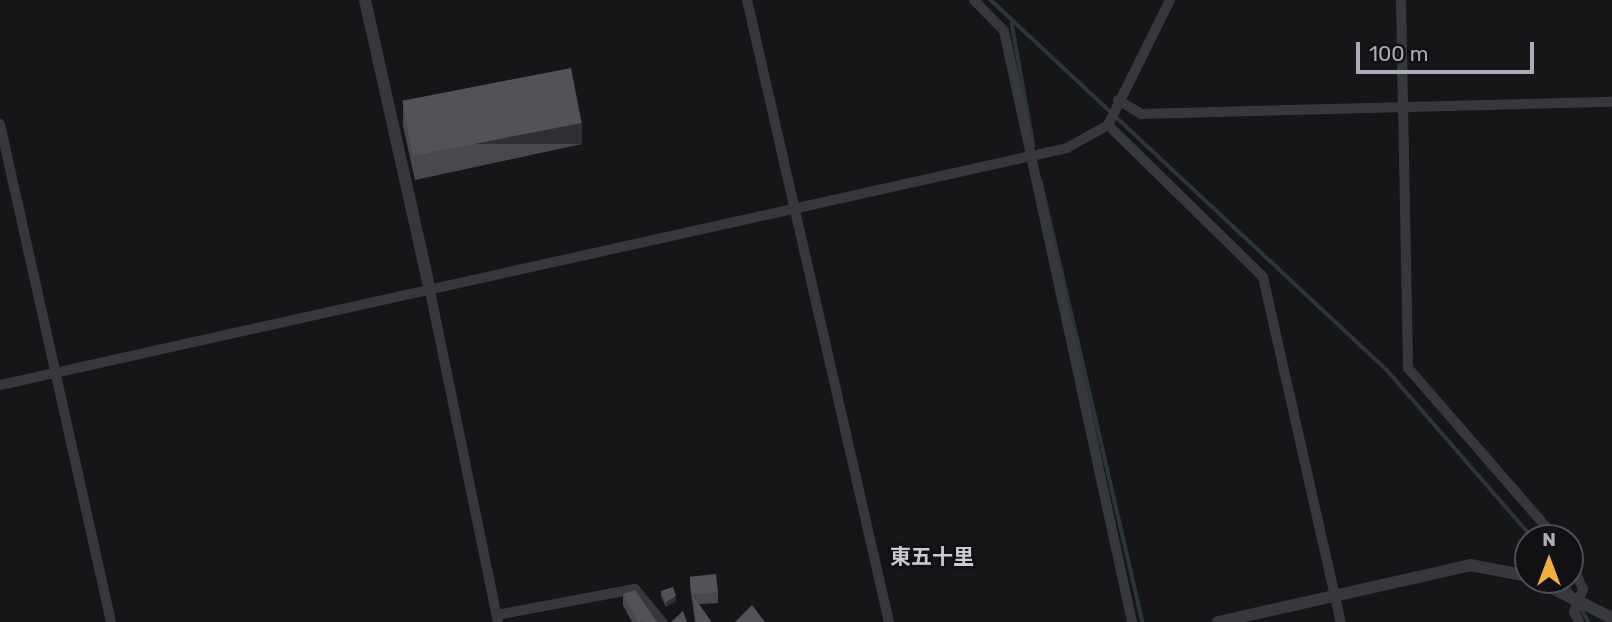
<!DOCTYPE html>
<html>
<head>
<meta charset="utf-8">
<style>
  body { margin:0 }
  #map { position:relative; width:1612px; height:622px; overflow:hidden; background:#161618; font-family:Rubik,"Noto Sans JP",sans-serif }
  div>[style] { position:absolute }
  .stream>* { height:3.5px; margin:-1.75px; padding:0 1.75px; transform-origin:1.75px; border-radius:1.75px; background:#2c353c }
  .minor>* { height:10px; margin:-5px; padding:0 5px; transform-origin:5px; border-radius:5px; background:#37383d }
  .tertiary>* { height:12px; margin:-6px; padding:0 6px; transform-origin:6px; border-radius:6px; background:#37383d }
  .wall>* { inset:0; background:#47494d }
  .shaded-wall>* { inset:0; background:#2f3033; transform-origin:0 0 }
  .building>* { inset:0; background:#525359; transform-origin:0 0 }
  span { translate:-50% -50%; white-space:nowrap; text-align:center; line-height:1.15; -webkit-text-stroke:6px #111113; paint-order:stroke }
  .neighbourhood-label { font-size:21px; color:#c9ccd4; font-weight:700 }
  .north { position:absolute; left:1514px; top:524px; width:70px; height:70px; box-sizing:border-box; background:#111113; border:2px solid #4d4f55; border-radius:50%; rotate:0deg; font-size:19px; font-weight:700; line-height:28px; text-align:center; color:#a8adb8 }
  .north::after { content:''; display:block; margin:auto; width:24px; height:32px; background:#f2b134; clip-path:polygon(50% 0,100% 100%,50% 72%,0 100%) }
  .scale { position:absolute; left:1356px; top:42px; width:178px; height:32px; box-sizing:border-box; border:4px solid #a8adb8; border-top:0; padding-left:9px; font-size:21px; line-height:24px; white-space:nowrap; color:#a8adb8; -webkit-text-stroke:5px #111113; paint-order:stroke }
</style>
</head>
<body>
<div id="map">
  <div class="stream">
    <i style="left:991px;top:0;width:542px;rotate:43.06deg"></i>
    <i style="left:1387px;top:370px;width:223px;rotate:49deg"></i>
    <i style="left:1012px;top:23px;width:125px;rotate:79.9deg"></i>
    <i style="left:1041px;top:181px;width:453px;rotate:77deg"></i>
    <i style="left:1564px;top:580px;width:15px;rotate:58deg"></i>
    <i style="left:1580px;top:606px;width:18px;rotate:61deg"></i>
  </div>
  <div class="minor">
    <i style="left:747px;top:0;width:638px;rotate:77.14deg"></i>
    <i style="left:974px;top:0;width:43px;rotate:45.9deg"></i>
    <i style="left:1004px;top:31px;width:605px;rotate:77.78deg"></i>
    <i style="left:1401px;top:0;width:368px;rotate:88.9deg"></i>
    <i style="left:1408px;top:368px;width:225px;rotate:49deg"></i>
    <i style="left:1118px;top:100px;width:27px;rotate:31deg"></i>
    <i style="left:1141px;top:114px;width:471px;rotate:-1.5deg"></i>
    <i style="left:0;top:124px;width:510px;rotate:77.43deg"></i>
    <i style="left:1108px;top:125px;width:217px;rotate:44.4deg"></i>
    <i style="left:1263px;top:277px;width:354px;rotate:77.3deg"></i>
    <i style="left:430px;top:291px;width:338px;rotate:78.4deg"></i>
    <i style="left:0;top:385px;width:1093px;rotate:-12.52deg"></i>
    <i style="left:1067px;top:148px;width:47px;rotate:-29.3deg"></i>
    <i style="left:1108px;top:125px;width:140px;rotate:-63.6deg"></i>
    <i style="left:1570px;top:559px;width:33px;rotate:67deg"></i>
    <i style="left:1583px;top:589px;width:25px;rotate:111deg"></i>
    <i style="left:1574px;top:612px;width:11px;rotate:63deg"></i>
    <i style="left:497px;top:615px;width:140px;rotate:-10.7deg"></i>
    <i style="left:635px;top:589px;width:43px;rotate:50.7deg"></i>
  </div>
  <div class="tertiary">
    <i style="left:365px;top:0;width:298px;rotate:77.4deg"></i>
    <i style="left:1536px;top:580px;width:85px;rotate:26.6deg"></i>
    <i style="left:1218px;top:622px;width:258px;rotate:-12.7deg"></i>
    <i style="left:1470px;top:565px;width:59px;rotate:10.7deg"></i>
  </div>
  <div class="wall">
    <i style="clip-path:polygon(403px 105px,582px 144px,415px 180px,403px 126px)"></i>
    <i style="clip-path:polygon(690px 576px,718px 592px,718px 603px,699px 604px,711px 622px,695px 622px,690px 587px)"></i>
    <i style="clip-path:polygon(661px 591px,676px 601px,666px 607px,661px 596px)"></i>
    <i style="clip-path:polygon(623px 594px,657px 622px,632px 622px,623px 605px)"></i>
  </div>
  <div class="shaded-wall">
    <i style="left:582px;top:123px;width:21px;height:171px;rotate:90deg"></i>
    <i style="clip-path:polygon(676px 596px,676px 601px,666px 607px,666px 602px)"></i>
  </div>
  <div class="building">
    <i style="left:571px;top:68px;width:56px;height:172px;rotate:79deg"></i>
    <i style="left:716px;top:574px;width:18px;height:26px;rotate:84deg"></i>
    <i style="clip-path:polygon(673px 587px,676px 596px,666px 602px,661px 591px)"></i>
    <i style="clip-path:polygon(635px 590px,657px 622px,643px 622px,641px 620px,641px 622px,638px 622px,623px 594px)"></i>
    <i style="clip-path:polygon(693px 596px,711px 621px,710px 622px,696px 622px)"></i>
    <i style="clip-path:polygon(752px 605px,765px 622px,735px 622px)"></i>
    <i style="clip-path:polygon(683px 611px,687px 622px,671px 622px)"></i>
  </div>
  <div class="neighbourhood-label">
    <span style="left:932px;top:557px">東五十里</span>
  </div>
  <div class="north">N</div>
  <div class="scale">100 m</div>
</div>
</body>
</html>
